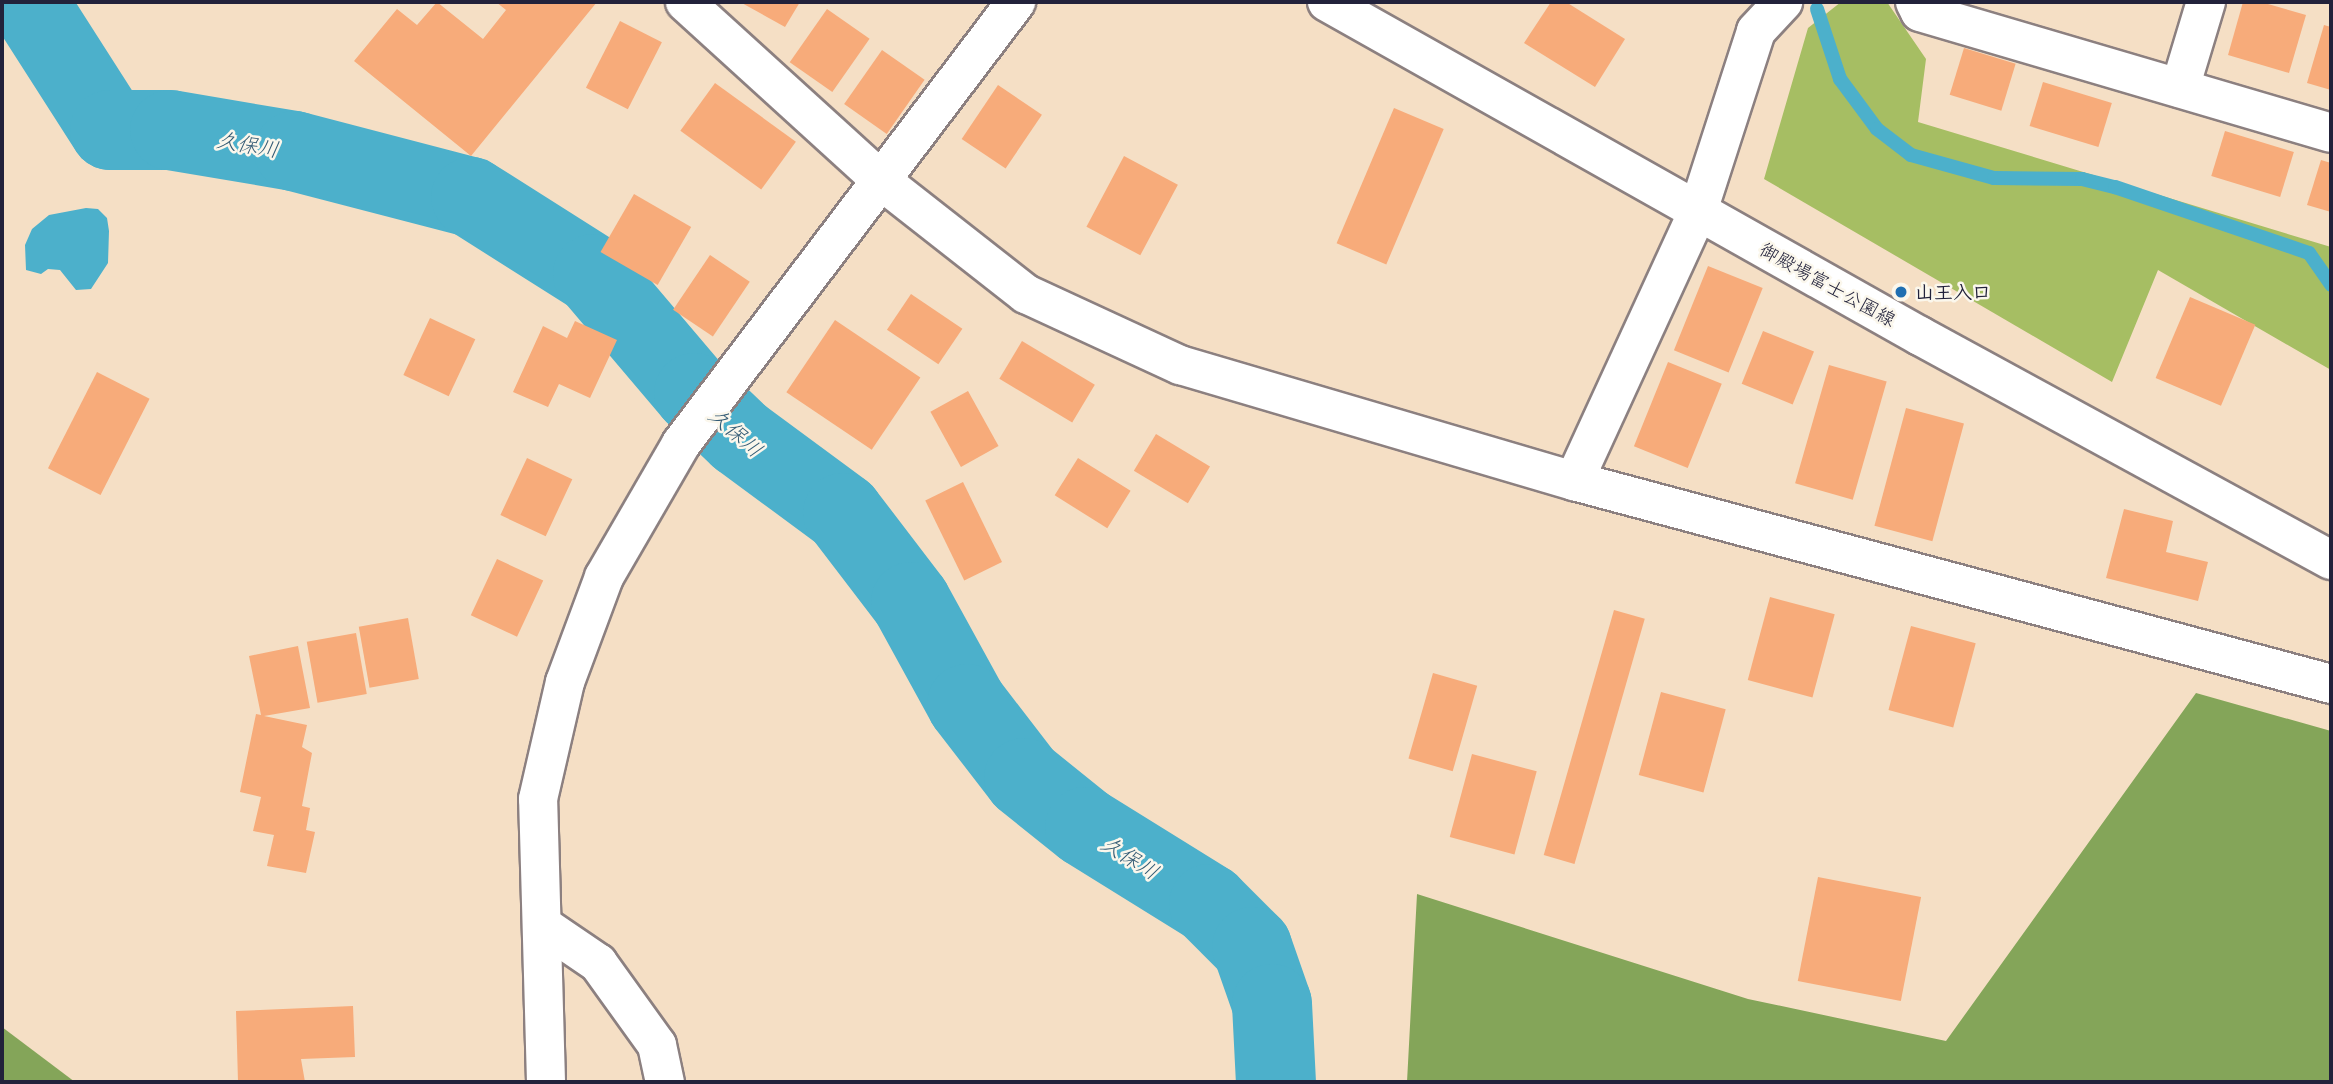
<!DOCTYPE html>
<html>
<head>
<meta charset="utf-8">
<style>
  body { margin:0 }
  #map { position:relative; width:2333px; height:1084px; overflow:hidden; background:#f5dfc5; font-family:"Playpen Sans","Klee One",sans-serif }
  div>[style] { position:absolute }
  .green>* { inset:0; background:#a6be63 }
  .forest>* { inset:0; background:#84a559 }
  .water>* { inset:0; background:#4cb0cb }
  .stream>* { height:14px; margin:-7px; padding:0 7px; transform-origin:7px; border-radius:7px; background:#4cb0cb }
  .river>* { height:80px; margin:-40px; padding:0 40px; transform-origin:40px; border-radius:40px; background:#4cb0cb }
  .building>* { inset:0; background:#f7ab7a; transform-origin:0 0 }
  .roads { filter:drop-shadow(2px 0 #8c8080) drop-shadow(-2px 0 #8c8080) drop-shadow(0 2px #8c8080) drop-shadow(0 -2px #8c8080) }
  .minor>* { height:38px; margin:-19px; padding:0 19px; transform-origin:19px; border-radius:19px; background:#fff }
  .major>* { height:38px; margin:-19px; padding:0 19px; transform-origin:19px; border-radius:19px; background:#fff }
  .dots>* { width:19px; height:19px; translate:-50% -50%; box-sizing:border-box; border:4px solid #fbf7ec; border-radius:50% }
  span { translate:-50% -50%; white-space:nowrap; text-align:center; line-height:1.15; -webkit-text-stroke:5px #fbf7ec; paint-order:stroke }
  .street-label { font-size:19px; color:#22223b }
  .poi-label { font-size:19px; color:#22223b; font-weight:700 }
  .left { translate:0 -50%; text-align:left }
  .water-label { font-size:21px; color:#335b75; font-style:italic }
  .frame { position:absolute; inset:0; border:4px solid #22223b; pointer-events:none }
</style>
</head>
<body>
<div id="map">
  <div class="green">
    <i style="clip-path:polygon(1841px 2px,1887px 2px,1926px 59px,1918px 122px,2331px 247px,2331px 370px,2158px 270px,2112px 382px,1764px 179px,1808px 28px)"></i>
  </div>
  <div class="forest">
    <i style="clip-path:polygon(2196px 693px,2331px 731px,2331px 1082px,1407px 1082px,1417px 894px,1748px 999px,1946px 1041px)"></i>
    <i style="clip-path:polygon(2px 1027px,75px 1082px,2px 1082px)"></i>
  </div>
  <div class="water">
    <i style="clip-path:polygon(86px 208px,98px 209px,107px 218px,109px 231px,108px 263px,91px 289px,76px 290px,60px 270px,48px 269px,41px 274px,26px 270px,25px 245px,32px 229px,49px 215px)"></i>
  </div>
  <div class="stream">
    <i style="left:1817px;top:9px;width:74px;rotate:71.8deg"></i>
    <i style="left:1840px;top:79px;width:62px;rotate:53.5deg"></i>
    <i style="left:1877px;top:129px;width:43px;rotate:37.4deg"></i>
    <i style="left:1911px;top:155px;width:86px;rotate:15.5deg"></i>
    <i style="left:1994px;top:178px;width:88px;rotate:0.7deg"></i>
    <i style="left:2082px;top:179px;width:34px;rotate:14deg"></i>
    <i style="left:2115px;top:187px;width:205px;rotate:18.8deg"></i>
    <i style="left:2309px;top:253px;width:39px;rotate:55deg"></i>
  </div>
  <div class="river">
    <i style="left:28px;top:2px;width:152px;rotate:57.4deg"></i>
    <i style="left:110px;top:130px;width:60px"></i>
    <i style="left:170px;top:130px;width:126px;rotate:9.6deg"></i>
    <i style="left:294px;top:151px;width:183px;rotate:14.6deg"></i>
    <i style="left:471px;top:197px;width:144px;rotate:32.3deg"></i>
    <i style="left:593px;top:274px;width:156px;rotate:49.7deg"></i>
    <i style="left:694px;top:393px;width:64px;rotate:43.7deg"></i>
    <i style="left:740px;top:437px;width:128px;rotate:36.4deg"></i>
    <i style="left:843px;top:513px;width:112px;rotate:52.6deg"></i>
    <i style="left:911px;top:602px;width:116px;rotate:61.2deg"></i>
    <i style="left:967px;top:704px;width:93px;rotate:52.4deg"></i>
    <i style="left:1024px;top:778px;width:78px;rotate:38.8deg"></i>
    <i style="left:1085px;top:827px;width:146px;rotate:31.8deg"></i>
    <i style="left:1209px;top:904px;width:61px;rotate:45deg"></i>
    <i style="left:1252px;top:947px;width:60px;rotate:70.7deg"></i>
    <i style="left:1272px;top:1004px;width:78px;rotate:87.1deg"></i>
  </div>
  <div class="building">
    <i style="clip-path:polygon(437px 2px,483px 39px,506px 10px,496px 2px,597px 2px,471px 156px,354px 61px,397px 9px,417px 25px)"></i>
    <i style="clip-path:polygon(740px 2px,800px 2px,785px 27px)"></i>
    <i style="clip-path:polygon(1551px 2px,1566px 2px,1625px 39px,1595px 87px,1524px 43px)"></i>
    <i style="clip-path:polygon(2243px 2px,2261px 2px,2306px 15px,2289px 73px,2228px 55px)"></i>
    <i style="left:827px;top:9px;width:52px;height:65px;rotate:35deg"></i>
    <i style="left:620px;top:21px;width:47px;height:75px;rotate:27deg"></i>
    <i style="clip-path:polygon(2324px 25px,2331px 27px,2331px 90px,2307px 83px)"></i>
    <i style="left:1964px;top:48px;width:54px;height:49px;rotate:17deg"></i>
    <i style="left:882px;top:50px;width:52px;height:66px;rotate:35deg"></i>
    <i style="left:2043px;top:82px;width:72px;height:46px;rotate:17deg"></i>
    <i style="left:715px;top:83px;width:100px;height:59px;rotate:36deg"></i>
    <i style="left:998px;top:85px;width:53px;height:65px;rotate:34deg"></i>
    <i style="left:1394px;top:108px;width:54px;height:147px;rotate:23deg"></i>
    <i style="left:2225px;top:131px;width:72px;height:47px;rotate:17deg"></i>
    <i style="left:1124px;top:156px;width:61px;height:80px;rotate:28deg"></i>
    <i style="clip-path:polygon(2321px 160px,2331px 163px,2331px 212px,2307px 205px)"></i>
    <i style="left:634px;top:194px;width:66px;height:67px;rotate:30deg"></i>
    <i style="left:710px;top:255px;width:48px;height:66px;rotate:34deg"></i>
    <i style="left:1708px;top:266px;width:59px;height:91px;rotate:22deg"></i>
    <i style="left:911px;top:294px;width:62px;height:43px;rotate:34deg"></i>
    <i style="left:2190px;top:297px;width:71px;height:88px;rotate:23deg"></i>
    <i style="left:430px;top:318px;width:50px;height:63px;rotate:25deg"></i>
    <i style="left:835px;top:320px;width:103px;height:87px;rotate:34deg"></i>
    <i style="clip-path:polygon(575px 321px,617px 340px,590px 398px,559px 384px,548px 407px,513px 392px,543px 326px,567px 338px)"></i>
    <i style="left:1763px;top:331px;width:55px;height:57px;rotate:22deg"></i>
    <i style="left:1022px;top:341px;width:85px;height:44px;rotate:31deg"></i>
    <i style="left:1668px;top:362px;width:58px;height:91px;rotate:22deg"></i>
    <i style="left:1829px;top:365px;width:60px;height:123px;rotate:16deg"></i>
    <i style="left:97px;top:372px;width:59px;height:108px;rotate:27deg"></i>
    <i style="left:968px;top:391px;width:63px;height:43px;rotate:61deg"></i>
    <i style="left:1906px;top:408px;width:60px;height:122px;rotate:15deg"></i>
    <i style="left:1156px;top:434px;width:63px;height:43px;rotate:31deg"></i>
    <i style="left:527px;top:458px;width:50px;height:63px;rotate:25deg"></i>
    <i style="left:1078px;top:458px;width:62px;height:44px;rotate:32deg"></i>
    <i style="left:963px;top:482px;width:89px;height:42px;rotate:64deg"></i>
    <i style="clip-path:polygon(2124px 509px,2173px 521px,2166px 552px,2208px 562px,2198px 601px,2106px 578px)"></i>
    <i style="left:497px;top:559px;width:51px;height:62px;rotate:25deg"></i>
    <i style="left:1770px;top:597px;width:67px;height:86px;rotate:15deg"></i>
    <i style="left:1614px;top:610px;width:32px;height:255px;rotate:16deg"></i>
    <i style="left:408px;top:618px;width:62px;height:50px;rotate:80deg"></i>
    <i style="left:1911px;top:626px;width:67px;height:87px;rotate:15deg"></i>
    <i style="left:356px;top:633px;width:62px;height:50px;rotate:80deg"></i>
    <i style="clip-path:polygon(298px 646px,310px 708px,264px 716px,307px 725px,302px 747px,312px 753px,302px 806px,310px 808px,306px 830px,315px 832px,306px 873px,267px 866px,274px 835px,253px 831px,261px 797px,240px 792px,256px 714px,261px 715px,249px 656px)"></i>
    <i style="left:1433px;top:673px;width:46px;height:89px;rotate:16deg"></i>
    <i style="left:1661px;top:692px;width:67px;height:86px;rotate:15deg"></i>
    <i style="left:1472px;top:754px;width:67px;height:86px;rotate:15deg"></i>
    <i style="left:1818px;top:877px;width:105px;height:106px;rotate:11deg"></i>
    <i style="clip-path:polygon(353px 1006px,355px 1057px,301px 1059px,305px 1082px,238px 1082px,236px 1011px)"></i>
  </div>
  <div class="roads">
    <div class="minor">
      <i style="left:685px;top:2px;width:268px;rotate:42.3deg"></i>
      <i style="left:883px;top:182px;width:182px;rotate:38.1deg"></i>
      <i style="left:1026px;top:294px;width:170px;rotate:24.8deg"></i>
      <i style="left:1180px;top:365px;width:411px;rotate:16.4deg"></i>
      <i style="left:1574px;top:481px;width:784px;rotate:15.01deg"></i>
      <i style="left:1915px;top:2px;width:11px;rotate:63deg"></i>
      <i style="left:1920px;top:12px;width:428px;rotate:16.4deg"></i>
      <i style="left:2180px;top:88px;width:90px;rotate:-73.2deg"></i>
      <i style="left:1574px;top:481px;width:297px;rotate:-65.3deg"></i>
      <i style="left:1698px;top:211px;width:189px;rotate:-72.1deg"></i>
      <i style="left:1756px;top:31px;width:40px;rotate:-47deg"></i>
      <i style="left:542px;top:925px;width:68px;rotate:34.2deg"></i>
      <i style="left:598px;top:963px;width:101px;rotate:54.3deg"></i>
      <i style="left:657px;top:1045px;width:38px;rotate:78deg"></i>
      <i style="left:546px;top:1082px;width:283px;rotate:-91.6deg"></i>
      <i style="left:538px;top:799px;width:120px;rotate:-77deg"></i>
      <i style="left:565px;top:682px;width:112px;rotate:-69.6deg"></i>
      <i style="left:604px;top:577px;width:154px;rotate:-59.9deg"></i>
      <i style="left:681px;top:444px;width:555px;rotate:-52.84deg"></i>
    </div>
    <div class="major">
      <i style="left:1327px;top:2px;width:681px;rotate:29.39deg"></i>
      <i style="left:1920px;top:336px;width:468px;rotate:28.6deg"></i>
    </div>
  </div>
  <div class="dots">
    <i style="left:1901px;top:292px;background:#1f6fb2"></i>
  </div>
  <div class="street-label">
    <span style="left:1828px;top:284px;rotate:29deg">御殿場富士公園線</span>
  </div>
  <div class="poi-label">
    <span class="left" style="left:1915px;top:292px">山王入口</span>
  </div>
  <div class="water-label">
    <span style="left:248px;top:143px;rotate:10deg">久保川</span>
    <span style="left:737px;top:431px;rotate:41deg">久保川</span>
    <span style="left:1131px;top:856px;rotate:32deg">久保川</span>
  </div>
  <div class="frame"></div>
</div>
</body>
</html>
